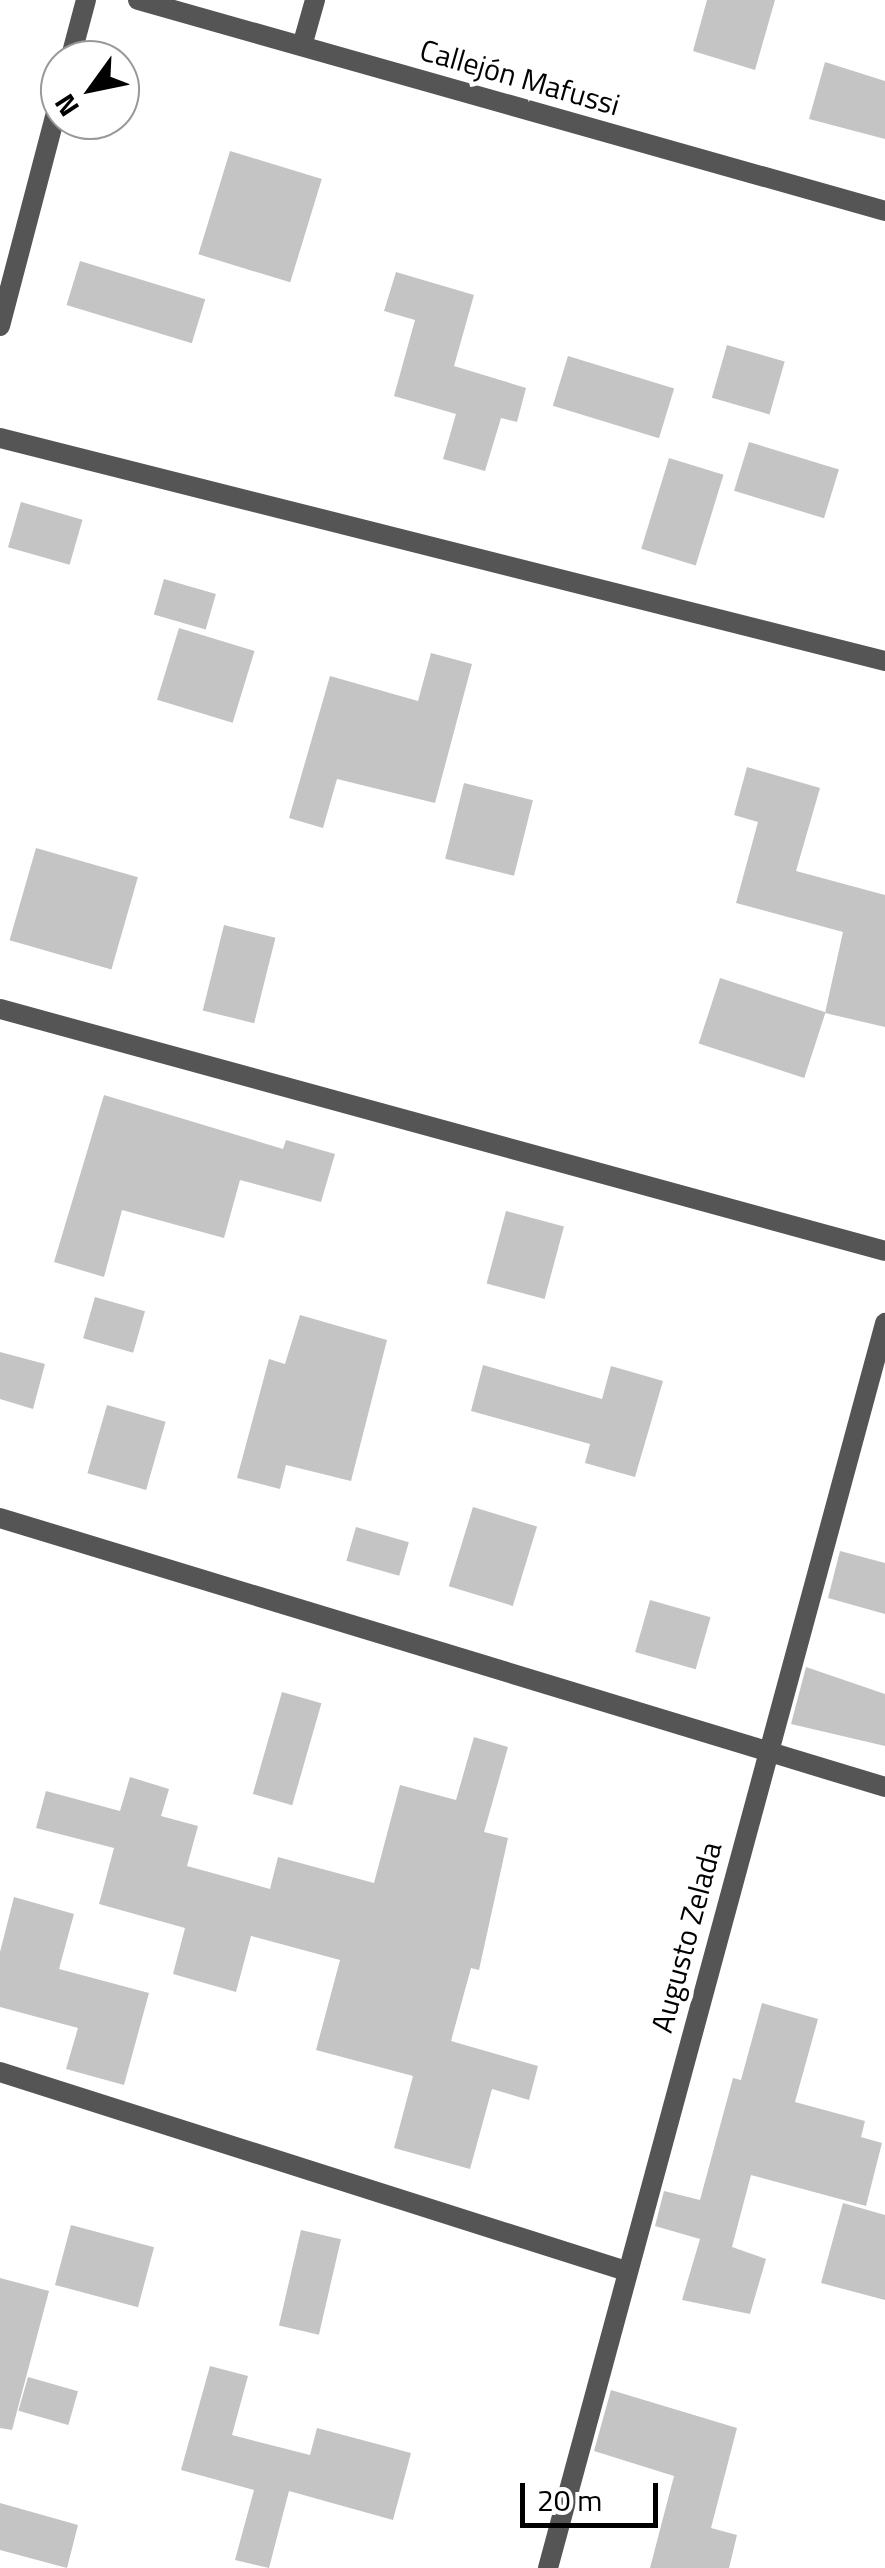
<!DOCTYPE html>
<html>
<head>
<meta charset="utf-8">
<style>
  body { margin:0 }
  #map { position:relative; width:885px; height:2568px; overflow:hidden; background:#fff; font-family:"Titillium Web",sans-serif }
  div>[style] { position:absolute }
  .building>* { inset:0; background:#c4c4c4; transform-origin:0 0 }
  .minor>* { height:20px; margin:-10px; padding:0 10px; transform-origin:10px; border-radius:10px; background:#555 }
  span { translate:-50% -50%; white-space:nowrap; text-align:center; line-height:1.15; -webkit-text-stroke:9px #fff; paint-order:stroke }
  .street-label { font-size:30px; color:#000 }
  .north { position:absolute; left:40px; top:40px; width:100px; height:100px; box-sizing:border-box; background:#fff; border:2px solid #999; border-radius:50%; rotate:237deg; font-size:28px; font-weight:700; line-height:40px; text-align:center; color:#000 }
  .north::after { content:''; display:block; margin:auto; width:35px; height:45px; background:#000; clip-path:polygon(50% 0,100% 100%,50% 72%,0 100%) }
  .scale { position:absolute; left:520px; top:2483px; width:138px; height:45px; box-sizing:border-box; border:5px solid #000; border-top:0; padding-left:12px; font-size:30px; line-height:35px; white-space:nowrap; color:#000; -webkit-text-stroke:8px #fff; paint-order:stroke }
</style>
</head>
<body>
<div id="map">
  <div class="building">
    <i style="clip-path:polygon(707px 0,775px 0,755px 70px,693px 51px)"></i>
    <i style="clip-path:polygon(825px 62px,885px 81px,885px 139px,809px 119px)"></i>
    <i style="left:230px;top:151px;width:96px;height:108px;rotate:17deg"></i>
    <i style="left:80px;top:261px;width:131px;height:46px;rotate:17deg"></i>
    <i style="clip-path:polygon(396px 272px,474px 295px,454px 366px,526px 388px,517px 422px,501px 418px,485px 471px,443px 459px,456px 414px,394px 396px,415px 320px,384px 311px)"></i>
    <i style="left:727px;top:345px;width:60px;height:55px;rotate:16deg"></i>
    <i style="left:568px;top:356px;width:111px;height:52px;rotate:17deg"></i>
    <i style="left:749px;top:442px;width:94px;height:51px;rotate:17deg"></i>
    <i style="left:669px;top:458px;width:57px;height:95px;rotate:17deg"></i>
    <i style="left:21px;top:502px;width:64px;height:47px;rotate:16deg"></i>
    <i style="left:164px;top:579px;width:54px;height:37px;rotate:16deg"></i>
    <i style="left:179px;top:628px;width:79px;height:75px;rotate:17deg"></i>
    <i style="clip-path:polygon(431px 653px,472px 664px,435px 803px,337px 779px,323px 828px,289px 818px,330px 676px,418px 701px)"></i>
    <i style="clip-path:polygon(747px 767px,820px 788px,796px 871px,885px 895px,885px 1027px,825px 1013px,843px 932px,736px 903px,758px 822px,734px 815px)"></i>
    <i style="left:464px;top:783px;width:71px;height:78px;rotate:14deg"></i>
    <i style="left:36px;top:848px;width:106px;height:96px;rotate:16deg"></i>
    <i style="left:224px;top:925px;width:53px;height:88px;rotate:14deg"></i>
    <i style="left:720px;top:978px;width:111px;height:69px;rotate:18deg"></i>
    <i style="clip-path:polygon(104px 1095px,283px 1149px,286px 1140px,335px 1154px,321px 1202px,240px 1180px,224px 1238px,122px 1210px,104px 1277px,54px 1262px)"></i>
    <i style="left:506px;top:1211px;width:60px;height:75px;rotate:15deg"></i>
    <i style="left:95px;top:1297px;width:52px;height:43px;rotate:16deg"></i>
    <i style="clip-path:polygon(300px 1315px,387px 1340px,351px 1481px,286px 1465px,280px 1489px,237px 1478px,269px 1359px,285px 1364px)"></i>
    <i style="clip-path:polygon(0 1352px,45px 1364px,33px 1409px,0 1399px)"></i>
    <i style="clip-path:polygon(483px 1365px,602px 1399px,611px 1366px,663px 1381px,635px 1477px,585px 1463px,590px 1444px,471px 1411px)"></i>
    <i style="left:107px;top:1405px;width:61px;height:71px;rotate:16deg"></i>
    <i style="left:473px;top:1507px;width:67px;height:83px;rotate:17deg"></i>
    <i style="left:356px;top:1527px;width:55px;height:35px;rotate:16deg"></i>
    <i style="clip-path:polygon(840px 1551px,885px 1563px,885px 1614px,828px 1598px)"></i>
    <i style="left:650px;top:1600px;width:63px;height:54px;rotate:16deg"></i>
    <i style="clip-path:polygon(806px 1667px,885px 1694px,885px 1746px,791px 1724px)"></i>
    <i style="left:282px;top:1692px;width:41px;height:106px;rotate:16deg"></i>
    <i style="clip-path:polygon(474px 1737px,508px 1747px,484px 1832px,508px 1838px,479px 1970px,471px 1968px,451px 2041px,538px 2066px,529px 2100px,492px 2089px,470px 2169px,394px 2148px,413px 2076px,316px 2050px,340px 1960px,251px 1936px,236px 1992px,173px 1974px,185px 1928px,99px 1904px,114px 1848px,36px 1828px,46px 1791px,120px 1811px,130px 1777px,169px 1789px,161px 1816px,198px 1826px,187px 1866px,270px 1889px,278px 1857px,374px 1883px,400px 1785px,456px 1800px)"></i>
    <i style="clip-path:polygon(14px 1897px,74px 1914px,59px 1969px,149px 1993px,124px 2085px,66px 2069px,78px 2028px,0 2007px,0 1952px)"></i>
    <i style="clip-path:polygon(762px 2003px,818px 2019px,795px 2102px,865px 2121px,861px 2137px,882px 2143px,866px 2206px,751px 2175px,732px 2247px,766px 2259px,750px 2314px,682px 2300px,700px 2239px,655px 2226px,664px 2191px,700px 2200px,733px 2078px,741px 2080px)"></i>
    <i style="clip-path:polygon(843px 2203px,885px 2215px,885px 2300px,821px 2283px)"></i>
    <i style="left:71px;top:2225px;width:86px;height:62px;rotate:15deg"></i>
    <i style="left:301px;top:2230px;width:41px;height:98px;rotate:13deg"></i>
    <i style="clip-path:polygon(0 2278px,49px 2291px,12px 2430px,0 2428px)"></i>
    <i style="clip-path:polygon(210px 2366px,248px 2376px,232px 2435px,310px 2455px,317px 2428px,411px 2453px,393px 2520px,289px 2491px,269px 2568px,235px 2560px,254px 2490px,181px 2470px)"></i>
    <i style="left:28px;top:2377px;width:52px;height:35px;rotate:16deg"></i>
    <i style="clip-path:polygon(611px 2390px,737px 2428px,711px 2528px,737px 2535px,729px 2568px,650px 2568px,674px 2476px,594px 2451px)"></i>
    <i style="clip-path:polygon(0 2503px,78px 2525px,67px 2568px,0 2550px)"></i>
  </div>
  <div class="minor">
    <i style="left:138px;top:0;width:776px;rotate:15.77deg"></i>
    <i style="left:302px;top:46px;width:48px;rotate:-74.2deg"></i>
    <i style="left:70px;top:60px;width:62px;rotate:-75.1deg"></i>
    <i style="left:0;top:326px;width:236px;rotate:-75.3deg"></i>
    <i style="left:0;top:438px;width:913px;rotate:14.14deg"></i>
    <i style="left:0;top:1009px;width:917px;rotate:15.29deg"></i>
    <i style="left:0;top:1518px;width:925px;rotate:16.91deg"></i>
    <i style="left:0;top:2072px;width:657px;rotate:17.64deg"></i>
    <i style="left:548px;top:2568px;width:1290px;rotate:-74.85deg"></i>
  </div>
  <div class="street-label">
    <span style="left:520px;top:77px;rotate:16deg">Callejón Mafussi</span>
    <span style="left:686px;top:1937px;rotate:-75deg">Augusto Zelada</span>
  </div>
  <div class="north">N</div>
  <div class="scale">20 m</div>
</div>
</body>
</html>
